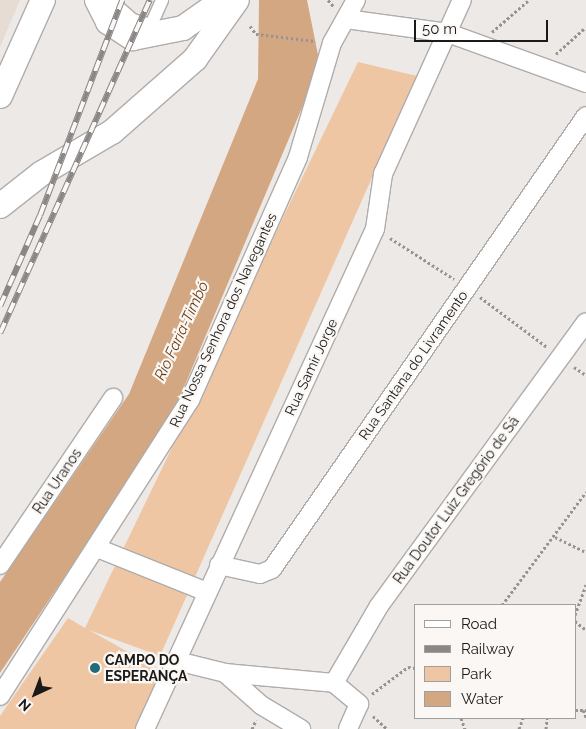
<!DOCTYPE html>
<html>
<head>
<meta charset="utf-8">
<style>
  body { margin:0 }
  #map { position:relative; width:586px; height:729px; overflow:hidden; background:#ede9e7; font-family:Raleway,sans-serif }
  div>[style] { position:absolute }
  .built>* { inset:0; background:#e6dcd4 }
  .green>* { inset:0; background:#efc6a4 }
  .water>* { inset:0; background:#d3a781 }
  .path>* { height:3px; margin-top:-1.5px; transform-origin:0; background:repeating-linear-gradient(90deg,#969392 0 2.5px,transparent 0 5px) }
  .roads { filter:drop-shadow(1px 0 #b0acaa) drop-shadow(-1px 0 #b0acaa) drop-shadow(0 1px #b0acaa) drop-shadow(0 -1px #b0acaa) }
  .pedestrian>* { height:12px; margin:-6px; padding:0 6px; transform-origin:6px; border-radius:6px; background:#fff }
  .minor>* { height:18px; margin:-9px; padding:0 9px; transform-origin:9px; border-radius:9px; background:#fff }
  .secondary>* { height:24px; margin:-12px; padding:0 12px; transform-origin:12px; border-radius:12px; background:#fff }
  .rail>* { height:5.5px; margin-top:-2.75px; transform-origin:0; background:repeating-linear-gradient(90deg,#faf7f4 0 11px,#8a8786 0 22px); box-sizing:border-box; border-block:1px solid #8a8786 }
  .dots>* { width:14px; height:14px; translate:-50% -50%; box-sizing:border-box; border:2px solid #faf7f4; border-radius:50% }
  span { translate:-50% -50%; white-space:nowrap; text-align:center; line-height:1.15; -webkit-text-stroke:4.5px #faf7f4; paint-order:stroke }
  .street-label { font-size:14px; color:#1b1a19 }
  .poi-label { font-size:14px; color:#1b1a19; font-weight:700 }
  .left { translate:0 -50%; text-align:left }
  .water-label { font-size:15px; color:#693d12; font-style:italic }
  .legend { position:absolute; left:414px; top:604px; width:162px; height:115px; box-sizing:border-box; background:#faf7f4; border:1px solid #a19f9c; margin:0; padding:6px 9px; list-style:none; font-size:15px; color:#1b1a19 }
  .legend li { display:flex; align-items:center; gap:10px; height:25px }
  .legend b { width:25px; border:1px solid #a19f9c }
  .north { position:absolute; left:10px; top:669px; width:50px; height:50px; -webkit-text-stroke:4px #faf7f4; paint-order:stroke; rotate:223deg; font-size:14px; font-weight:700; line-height:20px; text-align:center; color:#1b1a19 }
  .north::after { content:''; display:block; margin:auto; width:18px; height:22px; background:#1b1a19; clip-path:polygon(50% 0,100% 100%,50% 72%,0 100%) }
  .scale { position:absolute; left:414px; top:20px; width:134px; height:22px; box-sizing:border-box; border:2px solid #1b1a19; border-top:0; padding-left:6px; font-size:15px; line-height:18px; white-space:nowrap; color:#1b1a19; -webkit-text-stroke:4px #faf7f4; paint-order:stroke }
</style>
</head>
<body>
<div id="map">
  <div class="built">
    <i style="clip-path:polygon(0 0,20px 0,0 47px)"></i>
  </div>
  <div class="green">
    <i style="clip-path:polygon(358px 62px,417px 76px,160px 656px,89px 630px,169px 675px,143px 729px,0 729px,0 716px,68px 618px,85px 628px)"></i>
  </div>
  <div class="water">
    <i style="clip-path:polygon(259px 0,307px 0,320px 65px,171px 418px,0 673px,0 582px,129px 394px,258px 79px)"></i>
  </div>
  <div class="path">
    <i style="left:328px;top:0;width:9px;rotate:49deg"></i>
    <i style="left:250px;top:26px;width:10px;rotate:53deg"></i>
    <i style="left:256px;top:34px;width:60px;rotate:6.7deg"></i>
    <i style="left:492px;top:32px;width:49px;rotate:-40.9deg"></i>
    <i style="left:556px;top:54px;width:40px;rotate:-42deg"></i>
    <i style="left:390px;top:238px;width:76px;rotate:32.6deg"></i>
    <i style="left:480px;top:297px;width:84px;rotate:36.7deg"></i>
    <i style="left:574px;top:367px;width:14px;rotate:34deg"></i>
    <i style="left:555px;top:537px;width:34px;rotate:26deg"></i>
    <i style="left:502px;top:605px;width:141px;rotate:-53.4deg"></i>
    <i style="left:575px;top:615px;width:33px;rotate:-70deg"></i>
    <i style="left:575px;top:621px;width:14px;rotate:39deg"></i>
    <i style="left:372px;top:694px;width:45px;rotate:-36.9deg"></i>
    <i style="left:408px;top:667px;width:7px;rotate:8deg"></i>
    <i style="left:575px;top:710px;width:11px"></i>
    <i style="left:583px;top:710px;width:8px;rotate:67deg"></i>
    <i style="left:373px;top:716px;width:19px;rotate:43deg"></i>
    <i style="left:461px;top:718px;width:12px;rotate:70deg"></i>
    <i style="left:252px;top:729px;width:10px;rotate:-66deg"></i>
    <i style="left:519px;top:729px;width:12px;rotate:-70deg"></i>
    <i style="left:546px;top:729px;width:11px;rotate:-85deg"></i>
  </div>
  <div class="roads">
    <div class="pedestrian">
      <i style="left:110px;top:0;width:30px;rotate:41deg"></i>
      <i style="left:133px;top:20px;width:19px;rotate:16deg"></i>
      <i style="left:151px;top:25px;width:27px;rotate:-66deg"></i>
    </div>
    <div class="minor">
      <i style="left:346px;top:19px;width:103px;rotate:7.8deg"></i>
      <i style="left:448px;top:33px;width:147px;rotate:19.9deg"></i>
      <i style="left:97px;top:548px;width:118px;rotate:21.8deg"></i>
      <i style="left:0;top:565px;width:202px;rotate:-55.9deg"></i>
      <i style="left:219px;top:565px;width:42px;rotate:12.4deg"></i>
      <i style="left:260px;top:574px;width:13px;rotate:-23deg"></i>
      <i style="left:272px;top:569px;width:551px;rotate:-55.27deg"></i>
      <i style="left:177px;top:661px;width:49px;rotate:14deg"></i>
      <i style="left:225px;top:673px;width:109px;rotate:5.2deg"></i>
      <i style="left:334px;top:683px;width:33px;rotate:40deg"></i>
      <i style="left:359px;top:704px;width:27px;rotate:114deg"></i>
      <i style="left:225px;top:673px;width:48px;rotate:41.6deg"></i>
      <i style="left:261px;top:705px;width:47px;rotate:31deg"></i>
      <i style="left:334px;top:683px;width:89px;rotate:-59.7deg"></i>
      <i style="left:379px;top:606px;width:351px;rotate:-53.9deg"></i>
      <i style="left:0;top:696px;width:352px;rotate:-57.3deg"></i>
      <i style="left:190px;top:400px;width:266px;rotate:-66deg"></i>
      <i style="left:298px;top:157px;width:119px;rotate:-73.4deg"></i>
      <i style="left:332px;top:43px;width:49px;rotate:-60.8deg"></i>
      <i style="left:145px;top:729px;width:550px;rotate:-65.3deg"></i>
      <i style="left:375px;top:229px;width:56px;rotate:-81.7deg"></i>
      <i style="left:383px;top:174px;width:191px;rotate:-65.6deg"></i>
    </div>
    <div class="secondary">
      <i style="left:97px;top:0;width:25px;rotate:63deg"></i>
      <i style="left:108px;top:22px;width:30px;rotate:33deg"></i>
      <i style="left:133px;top:38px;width:51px;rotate:-11.3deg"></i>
      <i style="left:183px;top:28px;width:49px;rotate:-35deg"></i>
      <i style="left:0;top:96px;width:105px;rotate:-65.9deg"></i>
      <i style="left:0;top:206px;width:53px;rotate:-38.2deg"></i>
      <i style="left:42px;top:173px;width:81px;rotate:-30.4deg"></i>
      <i style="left:112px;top:132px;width:111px;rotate:-41.3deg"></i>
      <i style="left:195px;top:59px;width:72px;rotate:-54.6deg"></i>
    </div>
  </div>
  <div class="rail">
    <i style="left:0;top:306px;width:99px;rotate:-66.3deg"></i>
    <i style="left:40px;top:215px;width:230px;rotate:-69.1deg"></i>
    <i style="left:0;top:333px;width:365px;rotate:-65.8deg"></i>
  </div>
  <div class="dots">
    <i style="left:95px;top:668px;background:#236b78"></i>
  </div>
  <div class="street-label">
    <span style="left:223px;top:320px;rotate:-65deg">Rua Nossa Senhora dos Navegantes</span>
    <span style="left:413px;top:365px;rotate:-55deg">Rua Santana do Livramento</span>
    <span style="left:311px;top:367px;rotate:-65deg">Rua Samir Jorge</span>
    <span style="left:57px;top:481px;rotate:-56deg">Rua Uranos</span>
    <span style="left:456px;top:500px;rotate:-54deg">Rua Doutor Luiz Gregório de Sá</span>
  </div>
  <div class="poi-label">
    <span class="left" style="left:105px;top:668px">CAMPO DO<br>ESPERANÇA</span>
  </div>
  <div class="water-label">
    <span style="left:182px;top:331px;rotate:-65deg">Rio Faria-Timbó</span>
  </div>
  <ul class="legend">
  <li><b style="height:6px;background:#fff"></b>Road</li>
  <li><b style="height:6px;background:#8a8786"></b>Railway</li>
  <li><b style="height:14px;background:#efc6a4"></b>Park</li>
  <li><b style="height:14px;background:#d3a781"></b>Water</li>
  </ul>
  <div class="north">N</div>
  <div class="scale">50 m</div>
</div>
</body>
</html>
